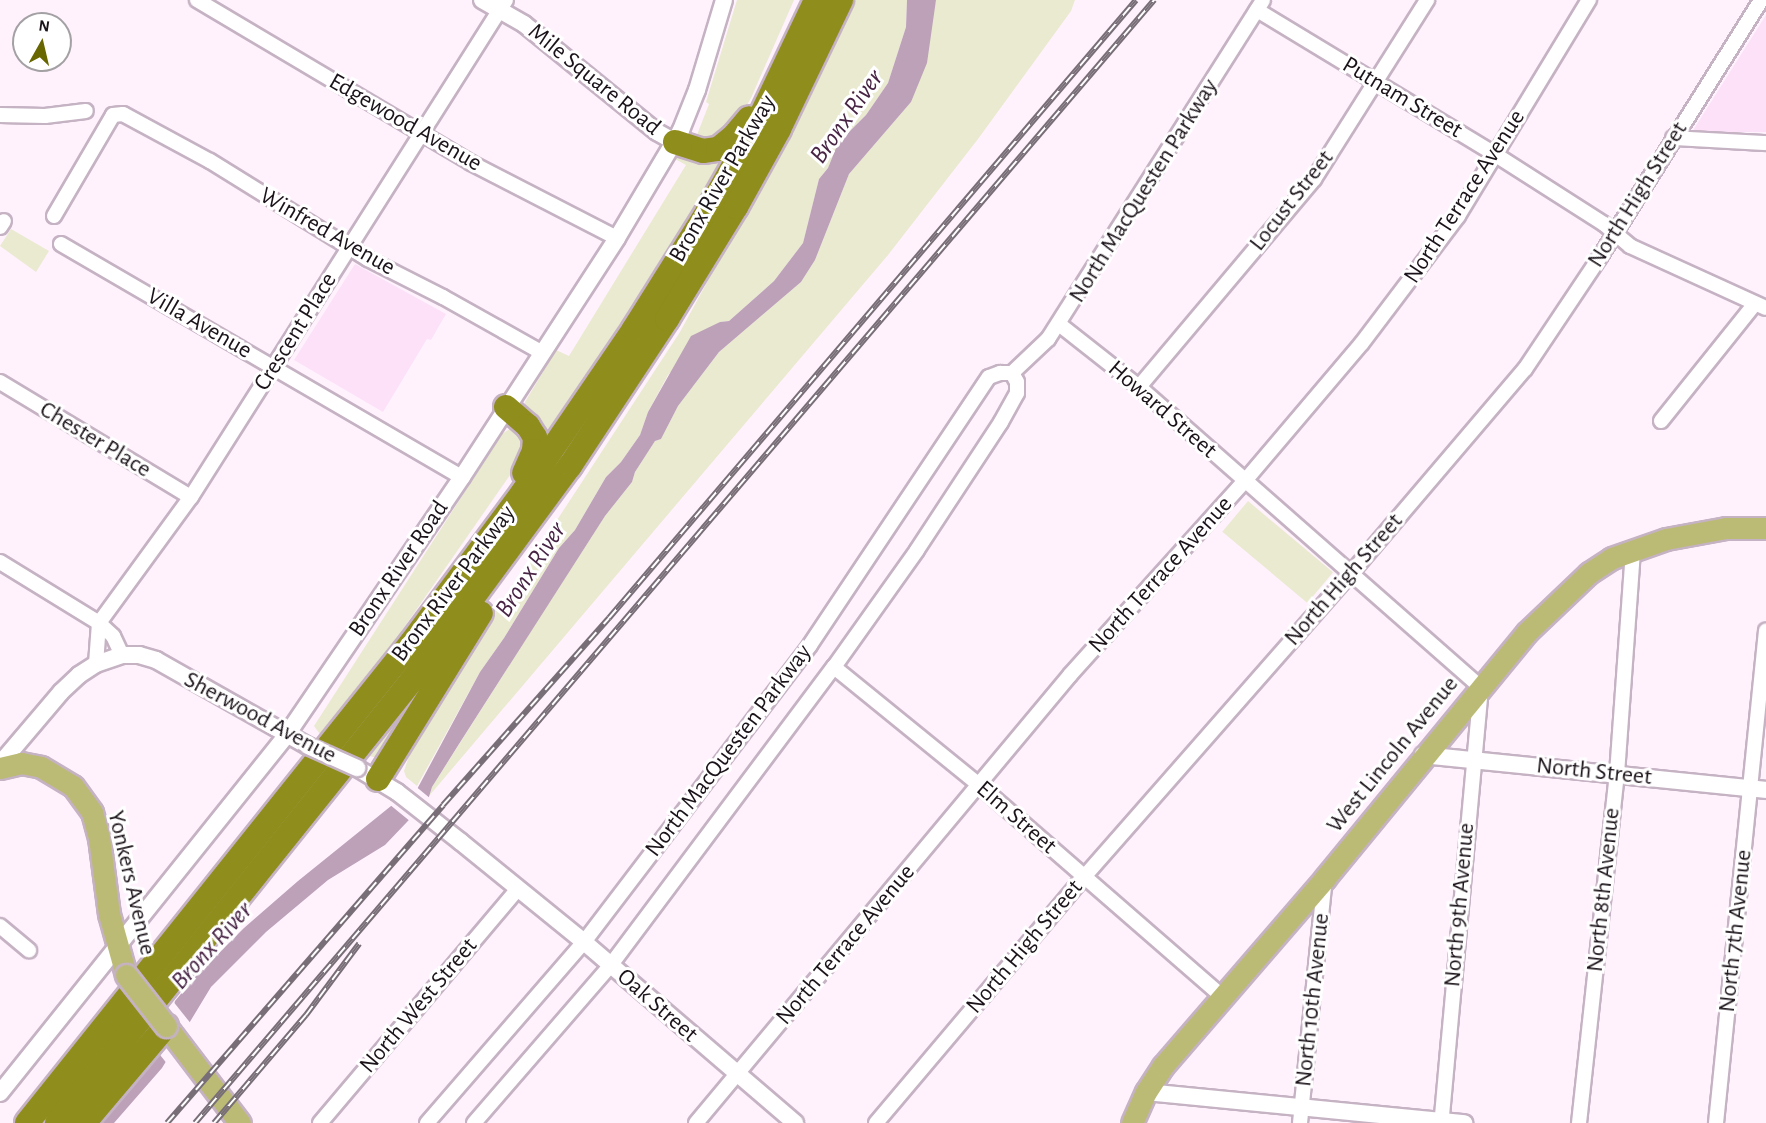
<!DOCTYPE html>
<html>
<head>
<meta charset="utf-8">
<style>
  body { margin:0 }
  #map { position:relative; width:1766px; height:1123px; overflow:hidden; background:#fff2fd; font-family:"Alegreya Sans",sans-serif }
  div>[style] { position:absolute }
  .built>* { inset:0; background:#fce1f8 }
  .green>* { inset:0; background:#e9ead0; transform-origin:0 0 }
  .water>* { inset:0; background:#bca1b9 }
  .pier>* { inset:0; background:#fff2fd }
  .roads { filter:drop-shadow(2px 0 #c5b2c3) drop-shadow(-2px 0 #c5b2c3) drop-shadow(0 2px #c5b2c3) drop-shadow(0 -2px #c5b2c3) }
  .minor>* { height:14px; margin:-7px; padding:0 7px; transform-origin:7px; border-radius:7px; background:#fff }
  .tertiary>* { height:16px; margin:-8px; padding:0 8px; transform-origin:8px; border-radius:8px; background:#fff }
  .primary>* { height:21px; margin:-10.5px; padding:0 10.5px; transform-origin:10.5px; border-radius:10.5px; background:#bcbb76 }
  .motorway>* { height:24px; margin:-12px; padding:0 12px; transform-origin:12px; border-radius:12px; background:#8f8d1b }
  .rail>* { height:6px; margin-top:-3px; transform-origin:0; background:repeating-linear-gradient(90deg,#fff 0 11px,#786e77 0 22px); box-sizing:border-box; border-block:2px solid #786e77 }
  .bridges { filter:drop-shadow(2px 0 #c5b2c3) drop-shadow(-2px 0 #c5b2c3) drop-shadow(0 2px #c5b2c3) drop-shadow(0 -2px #c5b2c3) }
  .tertiary-bridge>* { height:16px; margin:-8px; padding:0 8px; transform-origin:8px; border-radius:8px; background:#fff }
  .primary-bridge>* { height:21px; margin:-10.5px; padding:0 10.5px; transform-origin:10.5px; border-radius:10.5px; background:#bcbb76 }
  span { translate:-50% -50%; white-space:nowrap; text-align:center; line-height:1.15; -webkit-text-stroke:6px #fff; paint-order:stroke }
  .street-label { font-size:24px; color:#1a1319 }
  .water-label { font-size:26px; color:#482445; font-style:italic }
  .north { position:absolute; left:12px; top:12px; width:60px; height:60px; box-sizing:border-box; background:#fff; border:2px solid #a3a1a3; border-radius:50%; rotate:8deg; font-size:16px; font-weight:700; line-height:24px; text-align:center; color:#1a1319 }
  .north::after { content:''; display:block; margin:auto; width:21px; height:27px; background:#676600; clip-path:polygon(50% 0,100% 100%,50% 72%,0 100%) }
</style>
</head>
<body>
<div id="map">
  <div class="built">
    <i style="clip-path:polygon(1766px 15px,1766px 132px,1692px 132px)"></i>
    <i style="clip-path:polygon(355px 264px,446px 314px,431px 340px,427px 339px,383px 412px,294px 360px)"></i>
  </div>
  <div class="green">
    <i style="clip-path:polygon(737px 0,794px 0,751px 98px,733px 130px,723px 141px,695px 140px,709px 104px,706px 102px)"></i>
    <i style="clip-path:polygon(851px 0,907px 0,906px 27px,888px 83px,866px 115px,838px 143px,828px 168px,819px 179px,803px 243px,774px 281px,729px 321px,720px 322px,668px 375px,648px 412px,640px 435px,621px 462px,606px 477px,575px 530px,559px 548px,504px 638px,480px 672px,417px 786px,406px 777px,404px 771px,417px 732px,467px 650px,544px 540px,680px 332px,742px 218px)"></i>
    <i style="clip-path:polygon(936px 0,1075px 0,1071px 11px,978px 139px,888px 255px,429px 796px,432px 787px,545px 609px,605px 516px,632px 482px,635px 472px,655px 441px,661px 439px,678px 406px,719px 352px,801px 282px,815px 260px,849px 174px,911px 102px)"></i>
    <i style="clip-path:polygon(731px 147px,615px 339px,546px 439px,524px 408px,525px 402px,556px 350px,569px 356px,686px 165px,675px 159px,679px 153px)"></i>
    <i style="clip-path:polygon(11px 229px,49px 251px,36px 272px,0 246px)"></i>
    <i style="clip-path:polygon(514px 426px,520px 428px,526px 452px,380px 662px,322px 737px,314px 726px,502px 434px)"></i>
    <i style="left:1248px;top:501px;width:111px;height:40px;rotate:40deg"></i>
    <i style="clip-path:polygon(447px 651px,377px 758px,366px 755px)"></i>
  </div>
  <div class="water">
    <i style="clip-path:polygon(907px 0,936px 0,927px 63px,911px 102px,849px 174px,815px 260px,801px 282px,719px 352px,678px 406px,661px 439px,655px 441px,635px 472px,632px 482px,605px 516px,459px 744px,432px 787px,428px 800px,385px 845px,328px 880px,266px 932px,211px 987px,162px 1068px,114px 1123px,98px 1123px,159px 1056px,175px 1001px,195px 977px,244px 928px,298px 881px,391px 806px,415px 793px,480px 672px,504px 638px,559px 548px,575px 530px,606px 477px,621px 462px,640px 435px,648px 412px,691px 336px,720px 322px,729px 321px,774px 281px,803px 243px,819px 179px,828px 168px,838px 143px,866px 115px,888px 83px,906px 27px)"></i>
  </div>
  <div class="pier">
    <i style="clip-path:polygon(414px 785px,431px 799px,411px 822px,389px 804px,412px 790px)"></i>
    <i style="clip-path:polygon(172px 1000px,192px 1025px,168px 1065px,157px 1051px)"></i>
  </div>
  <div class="roads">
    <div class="minor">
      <i style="left:197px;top:0;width:319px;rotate:30.7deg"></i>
      <i style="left:471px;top:163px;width:164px;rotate:27.2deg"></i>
      <i style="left:1257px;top:10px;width:280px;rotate:31.2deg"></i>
      <i style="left:1496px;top:155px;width:128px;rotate:32.6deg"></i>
      <i style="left:1604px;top:224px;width:34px;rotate:40deg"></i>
      <i style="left:1630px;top:246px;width:149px;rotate:24.5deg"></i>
      <i style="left:0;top:115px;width:45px;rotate:1.3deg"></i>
      <i style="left:45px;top:116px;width:41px;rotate:-7deg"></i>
      <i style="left:1673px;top:138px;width:93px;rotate:3.1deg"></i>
      <i style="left:54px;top:216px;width:117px;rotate:-59.7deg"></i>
      <i style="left:113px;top:115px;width:10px;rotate:-6deg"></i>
      <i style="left:123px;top:114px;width:99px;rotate:28.4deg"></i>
      <i style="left:210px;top:161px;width:186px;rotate:31.8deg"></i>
      <i style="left:368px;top:259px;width:84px;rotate:26.9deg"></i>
      <i style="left:443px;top:297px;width:112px;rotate:29.3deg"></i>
      <i style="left:0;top:227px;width:7px;rotate:-56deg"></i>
      <i style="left:61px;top:244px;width:464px;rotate:30.2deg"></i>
      <i style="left:1059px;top:324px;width:102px;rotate:38.2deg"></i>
      <i style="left:1139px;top:387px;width:455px;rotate:41.3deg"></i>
      <i style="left:1481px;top:687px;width:438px;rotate:95.2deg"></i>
      <i style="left:0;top:382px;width:223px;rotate:31.1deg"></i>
      <i style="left:1139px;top:387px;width:272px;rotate:-49.9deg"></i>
      <i style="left:1314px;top:179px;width:212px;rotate:-57.7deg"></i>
      <i style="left:1661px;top:421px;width:149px;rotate:-51.3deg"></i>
      <i style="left:0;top:562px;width:116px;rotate:31.6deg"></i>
      <i style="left:99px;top:623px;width:19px;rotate:43deg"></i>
      <i style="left:113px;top:636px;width:21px;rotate:65deg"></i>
      <i style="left:96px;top:664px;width:41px;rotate:-85.8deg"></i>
      <i style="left:99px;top:623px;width:156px;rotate:-53.9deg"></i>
      <i style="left:191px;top:497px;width:588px;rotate:-57.63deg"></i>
      <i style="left:834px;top:667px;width:187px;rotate:39.1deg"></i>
      <i style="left:979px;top:785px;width:322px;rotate:41deg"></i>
      <i style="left:0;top:926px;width:38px;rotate:40deg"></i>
      <i style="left:320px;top:1123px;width:307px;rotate:-49.8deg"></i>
      <i style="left:427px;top:1123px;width:240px;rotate:-49.1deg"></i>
      <i style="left:584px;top:942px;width:373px;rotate:-52.7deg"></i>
      <i style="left:810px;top:645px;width:322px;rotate:-56.3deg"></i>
      <i style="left:989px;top:377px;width:12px;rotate:-20deg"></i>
      <i style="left:1000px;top:373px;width:12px"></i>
      <i style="left:1012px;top:373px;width:50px;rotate:-43.4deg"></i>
      <i style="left:1048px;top:339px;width:401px;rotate:-57.6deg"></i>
      <i style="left:474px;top:1123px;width:208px;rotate:-49.1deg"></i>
      <i style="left:610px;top:966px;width:374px;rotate:-53.2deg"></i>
      <i style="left:834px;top:667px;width:143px;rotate:-54.6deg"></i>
      <i style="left:917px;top:550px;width:153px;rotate:-56.7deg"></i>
      <i style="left:1001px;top:422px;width:33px;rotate:-61deg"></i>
      <i style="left:1017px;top:393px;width:11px;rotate:-90deg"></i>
      <i style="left:1017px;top:382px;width:10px;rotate:-119deg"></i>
      <i style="left:696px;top:1123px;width:584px;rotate:-50.14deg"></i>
      <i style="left:1070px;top:675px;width:260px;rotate:-48deg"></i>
      <i style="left:1244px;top:482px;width:182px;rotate:-49.7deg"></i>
      <i style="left:1362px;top:343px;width:159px;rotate:-52.9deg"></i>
      <i style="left:1458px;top:216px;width:253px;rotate:-58.8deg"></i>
      <i style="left:876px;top:1123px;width:322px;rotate:-49.8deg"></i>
      <i style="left:1084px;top:877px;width:406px;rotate:-48.7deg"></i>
      <i style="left:1352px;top:572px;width:267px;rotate:-49.6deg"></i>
      <i style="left:1525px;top:369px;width:135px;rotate:-56.2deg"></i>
      <i style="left:1600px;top:257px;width:303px;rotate:-57.9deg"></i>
      <i style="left:1300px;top:1123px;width:246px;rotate:-84.2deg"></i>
      <i style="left:1579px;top:1123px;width:351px;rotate:-83.8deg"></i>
      <i style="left:1617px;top:774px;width:226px;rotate:-85.9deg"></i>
      <i style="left:1716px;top:1123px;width:495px;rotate:-84.2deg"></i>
    </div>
    <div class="tertiary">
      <i style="left:482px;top:0;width:48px;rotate:29.7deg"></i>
      <i style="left:524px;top:24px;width:171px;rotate:39.1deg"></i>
      <i style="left:657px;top:132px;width:21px;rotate:29deg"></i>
      <i style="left:1423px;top:755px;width:345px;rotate:5.8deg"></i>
      <i style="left:0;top:764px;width:94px;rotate:-49.7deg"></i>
      <i style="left:61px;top:692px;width:25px;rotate:-43deg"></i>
      <i style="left:79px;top:675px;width:20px;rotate:-33deg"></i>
      <i style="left:96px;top:664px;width:28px;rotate:-19deg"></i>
      <i style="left:122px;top:655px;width:17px"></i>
      <i style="left:139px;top:655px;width:18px;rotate:16deg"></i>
      <i style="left:156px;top:660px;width:175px;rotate:29.5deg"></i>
      <i style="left:357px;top:768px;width:47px;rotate:31deg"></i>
      <i style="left:397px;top:792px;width:81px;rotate:38deg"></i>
      <i style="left:461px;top:842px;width:159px;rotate:39.1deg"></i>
      <i style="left:584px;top:942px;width:278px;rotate:40.6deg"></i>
      <i style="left:1146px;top:1092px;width:320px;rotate:5.6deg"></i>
      <i style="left:0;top:1093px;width:457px;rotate:-51.3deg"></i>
      <i style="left:286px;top:736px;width:313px;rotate:-55.8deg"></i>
      <i style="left:462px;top:477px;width:285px;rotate:-57deg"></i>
      <i style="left:617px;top:238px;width:126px;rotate:-59.3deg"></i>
      <i style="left:681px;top:130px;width:43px;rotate:-68.2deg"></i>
      <i style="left:697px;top:90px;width:94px;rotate:-73.3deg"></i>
    </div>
    <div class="primary">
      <i style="left:0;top:768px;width:22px;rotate:-13deg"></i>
      <i style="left:21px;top:763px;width:20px;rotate:11deg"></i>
      <i style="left:41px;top:767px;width:37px;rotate:31deg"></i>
      <i style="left:73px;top:786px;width:32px;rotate:54deg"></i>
      <i style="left:92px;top:812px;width:27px;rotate:75deg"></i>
      <i style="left:99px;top:838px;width:77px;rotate:82.5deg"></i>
      <i style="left:109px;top:914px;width:63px;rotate:74.4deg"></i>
      <i style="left:166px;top:1026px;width:122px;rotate:52.7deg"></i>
      <i style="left:1132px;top:1123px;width:34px;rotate:-66deg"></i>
      <i style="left:1146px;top:1092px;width:31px;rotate:-57deg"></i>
      <i style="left:1163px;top:1066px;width:248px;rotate:-49.2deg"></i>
      <i style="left:1325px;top:878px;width:317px;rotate:-50.6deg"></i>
      <i style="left:1526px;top:633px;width:87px;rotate:-43.6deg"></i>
      <i style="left:1589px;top:573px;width:27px;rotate:-33deg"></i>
      <i style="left:1612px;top:558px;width:57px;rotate:-19.4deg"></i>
      <i style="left:1666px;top:539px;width:61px;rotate:-10.4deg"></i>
      <i style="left:1726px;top:528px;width:40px"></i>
    </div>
    <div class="motorway">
      <i style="left:675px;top:142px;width:29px;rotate:18deg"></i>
      <i style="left:703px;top:151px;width:15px;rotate:-8deg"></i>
      <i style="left:718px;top:149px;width:21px;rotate:-39deg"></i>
      <i style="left:734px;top:136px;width:23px;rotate:-50deg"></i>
      <i style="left:506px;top:407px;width:29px;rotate:41deg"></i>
      <i style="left:528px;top:426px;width:13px;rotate:58deg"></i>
      <i style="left:535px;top:437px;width:14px;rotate:94deg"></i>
      <i style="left:534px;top:451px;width:24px;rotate:114deg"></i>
      <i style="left:378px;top:779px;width:195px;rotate:-58.2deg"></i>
      <i style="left:27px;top:1123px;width:615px;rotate:-51.34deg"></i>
      <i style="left:411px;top:643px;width:188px;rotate:-53.4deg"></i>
      <i style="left:523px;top:492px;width:197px;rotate:-55.7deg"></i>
      <i style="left:634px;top:329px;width:139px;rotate:-57.9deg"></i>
      <i style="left:708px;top:211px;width:98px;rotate:-60.5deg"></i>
      <i style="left:756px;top:126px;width:140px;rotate:-64.5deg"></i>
      <i style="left:57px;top:1123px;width:568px;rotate:-51.29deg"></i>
      <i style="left:412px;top:680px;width:266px;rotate:-53.6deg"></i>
      <i style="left:570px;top:466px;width:176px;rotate:-56.6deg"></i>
      <i style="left:667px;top:319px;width:132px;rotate:-58.4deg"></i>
      <i style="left:736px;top:207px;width:89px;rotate:-61.1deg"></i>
      <i style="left:779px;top:129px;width:143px;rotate:-64.3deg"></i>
      <i style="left:84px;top:1123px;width:127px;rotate:-49.8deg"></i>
    </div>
  </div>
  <div class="rail">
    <i style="left:167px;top:1123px;width:421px;rotate:-49deg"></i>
    <i style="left:443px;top:805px;width:250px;rotate:-48.4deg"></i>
    <i style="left:609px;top:618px;width:812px;rotate:-49.54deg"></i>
    <i style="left:195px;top:1123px;width:1477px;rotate:-49.5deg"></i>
    <i style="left:214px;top:1123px;width:142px;rotate:-49.6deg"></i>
    <i style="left:306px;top:1015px;width:89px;rotate:-53.3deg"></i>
  </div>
  <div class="bridges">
    <div class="tertiary-bridge">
      <i style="left:308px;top:746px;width:54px;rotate:24.2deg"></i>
    </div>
    <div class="primary-bridge">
      <i style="left:126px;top:975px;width:65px;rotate:51.9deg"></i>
    </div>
  </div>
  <div class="street-label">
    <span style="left:594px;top:80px;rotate:39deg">Mile Square Road</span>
    <span style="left:1402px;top:98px;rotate:31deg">Putnam Street</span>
    <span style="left:405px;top:123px;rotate:30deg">Edgewood Avenue</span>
    <span style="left:723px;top:179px;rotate:-60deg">Bronx River Parkway</span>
    <span style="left:1144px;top:191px;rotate:-58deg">North MacQuesten Parkway</span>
    <span style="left:1638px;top:195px;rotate:-58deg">North High Street</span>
    <span style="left:1465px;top:197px;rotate:-57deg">North Terrace Avenue</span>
    <span style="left:1292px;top:201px;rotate:-52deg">Locust Street</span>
    <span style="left:327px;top:232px;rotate:30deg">Winfred Avenue</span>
    <span style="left:199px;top:324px;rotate:30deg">Villa Avenue</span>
    <span style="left:296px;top:332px;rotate:-58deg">Crescent Place</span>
    <span style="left:1162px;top:410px;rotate:41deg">Howard Street</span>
    <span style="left:95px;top:440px;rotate:31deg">Chester Place</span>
    <span style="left:399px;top:569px;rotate:-56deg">Bronx River Road</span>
    <span style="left:1161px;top:575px;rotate:-48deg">North Terrace Avenue</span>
    <span style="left:1344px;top:580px;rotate:-49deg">North High Street</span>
    <span style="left:454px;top:584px;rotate:-53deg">Bronx River Parkway</span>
    <span style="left:260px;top:718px;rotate:28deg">Sherwood Avenue</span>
    <span style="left:729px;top:751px;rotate:-53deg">North MacQuesten Parkway</span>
    <span style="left:1393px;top:755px;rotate:-51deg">West Lincoln Avenue</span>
    <span style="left:1594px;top:772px;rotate:6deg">North Street</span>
    <span style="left:1016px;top:818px;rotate:41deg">Elm Street</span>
    <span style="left:131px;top:883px;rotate:77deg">Yonkers Avenue</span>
    <span style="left:1604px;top:890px;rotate:-84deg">North 8th Avenue</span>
    <span style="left:1460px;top:905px;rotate:-85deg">North 9th Avenue</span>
    <span style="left:1736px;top:931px;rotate:-84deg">North 7th Avenue</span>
    <span style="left:846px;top:945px;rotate:-50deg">North Terrace Avenue</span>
    <span style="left:1025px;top:947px;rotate:-50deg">North High Street</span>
    <span style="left:1313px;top:1000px;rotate:-84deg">North 10th Avenue</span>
    <span style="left:419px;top:1006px;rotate:-50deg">North West Street</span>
    <span style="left:657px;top:1006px;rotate:41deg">Oak Street</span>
  </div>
  <div class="water-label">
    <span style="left:847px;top:117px;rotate:-55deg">Bronx River</span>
    <span style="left:531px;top:570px;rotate:-57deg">Bronx River</span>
    <span style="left:212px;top:946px;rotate:-48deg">Bronx River</span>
  </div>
  <div class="north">N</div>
</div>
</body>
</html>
